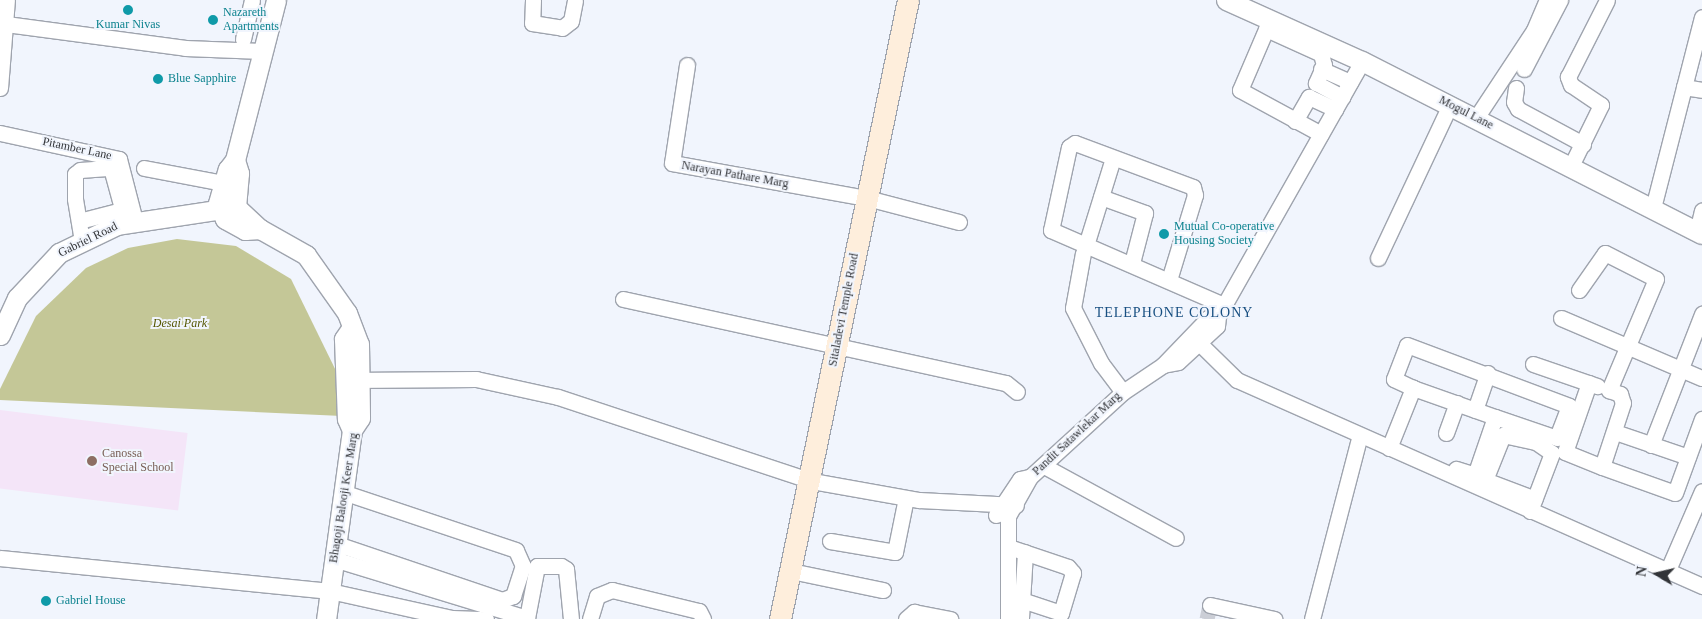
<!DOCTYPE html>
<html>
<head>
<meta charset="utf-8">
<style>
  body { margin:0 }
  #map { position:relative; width:1702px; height:619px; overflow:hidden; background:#f1f5fd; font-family:"Times New Roman",serif }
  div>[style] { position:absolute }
  .education>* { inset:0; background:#f4e5f8; transform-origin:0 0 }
  .green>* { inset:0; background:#c4c797 }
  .minor-tunnel>* { height:15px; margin-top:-7.5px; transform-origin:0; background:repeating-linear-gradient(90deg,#cbced6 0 15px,transparent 0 23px) }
  .roads { filter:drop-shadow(1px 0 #9fa4ae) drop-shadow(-1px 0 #9fa4ae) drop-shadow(0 1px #9fa4ae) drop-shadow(0 -1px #9fa4ae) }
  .minor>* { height:15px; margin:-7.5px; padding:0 7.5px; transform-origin:7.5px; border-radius:7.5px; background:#fff }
  .tertiary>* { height:19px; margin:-9.5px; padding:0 9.5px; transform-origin:9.5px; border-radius:9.5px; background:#fff }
  .secondary>* { height:21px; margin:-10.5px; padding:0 10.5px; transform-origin:10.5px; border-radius:10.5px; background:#feeedc }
  .dots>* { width:14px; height:14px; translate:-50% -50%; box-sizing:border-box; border:2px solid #f1f5fd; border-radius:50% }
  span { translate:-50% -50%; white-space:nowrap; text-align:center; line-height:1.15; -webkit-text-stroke:4px #f1f5fd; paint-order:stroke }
  .culture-label { font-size:12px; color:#0d838f }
  .left { translate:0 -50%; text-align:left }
  .street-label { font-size:12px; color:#323438 }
  .park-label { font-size:12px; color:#555703; font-style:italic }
  .education-label { font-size:12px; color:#785e54 }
  .neighbourhood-label { font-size:14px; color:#184f81; letter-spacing:1px }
  .north { position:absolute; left:1632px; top:549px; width:50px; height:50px; -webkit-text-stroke:4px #f1f5fd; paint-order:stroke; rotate:279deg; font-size:14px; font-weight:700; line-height:20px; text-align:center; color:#323438 }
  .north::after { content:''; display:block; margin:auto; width:18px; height:22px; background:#323438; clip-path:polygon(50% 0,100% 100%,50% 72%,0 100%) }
</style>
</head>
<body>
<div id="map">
  <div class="education">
    <i style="left:0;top:410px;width:189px;height:78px;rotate:7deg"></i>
  </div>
  <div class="green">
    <i style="clip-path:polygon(177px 239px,236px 246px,291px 279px,341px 381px,342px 416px,0 400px,0 389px,36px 316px,86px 268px,128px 248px)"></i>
  </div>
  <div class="minor-tunnel">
    <i style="left:1207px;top:619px;width:14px;rotate:-78deg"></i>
  </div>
  <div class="roads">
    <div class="minor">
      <i style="left:533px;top:0;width:23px;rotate:92deg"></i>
      <i style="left:532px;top:23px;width:30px;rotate:9deg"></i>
      <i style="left:562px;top:28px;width:11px;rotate:-38deg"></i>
      <i style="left:571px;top:21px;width:21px;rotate:-79deg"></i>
      <i style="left:1270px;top:20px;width:76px;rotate:113.2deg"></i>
      <i style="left:1240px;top:90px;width:92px;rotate:28.5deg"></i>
      <i style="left:6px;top:24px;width:181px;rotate:7.6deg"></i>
      <i style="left:185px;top:48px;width:77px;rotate:2.2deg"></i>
      <i style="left:1266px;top:29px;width:60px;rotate:24.4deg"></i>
      <i style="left:1321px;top:54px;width:11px;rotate:75deg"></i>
      <i style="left:1324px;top:65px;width:20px;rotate:114deg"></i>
      <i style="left:1316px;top:83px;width:30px;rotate:28deg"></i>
      <i style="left:243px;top:39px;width:40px;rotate:-77deg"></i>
      <i style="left:687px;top:65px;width:99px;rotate:98.7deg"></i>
      <i style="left:672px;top:163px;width:198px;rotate:10.2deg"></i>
      <i style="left:867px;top:198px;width:95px;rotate:14.6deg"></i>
      <i style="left:1321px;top:69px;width:32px;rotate:24deg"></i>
      <i style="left:1524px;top:69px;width:78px;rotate:-62.4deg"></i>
      <i style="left:1684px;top:87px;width:18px;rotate:9deg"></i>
      <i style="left:0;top:88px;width:88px;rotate:-85.5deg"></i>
      <i style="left:1516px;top:88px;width:14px;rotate:98deg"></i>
      <i style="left:1514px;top:102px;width:8px;rotate:60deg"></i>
      <i style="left:1518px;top:109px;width:74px;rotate:28.3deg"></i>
      <i style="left:1476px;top:118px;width:105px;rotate:-56.6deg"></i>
      <i style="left:1534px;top:30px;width:33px;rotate:-67deg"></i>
      <i style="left:1295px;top:121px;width:28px;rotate:-60deg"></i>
      <i style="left:1309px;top:97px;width:29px;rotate:25deg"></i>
      <i style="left:0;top:133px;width:122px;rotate:12.3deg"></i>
      <i style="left:119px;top:159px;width:64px;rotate:75.5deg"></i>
      <i style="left:1571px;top:166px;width:68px;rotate:-63.8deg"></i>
      <i style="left:1601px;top:105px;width:36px;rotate:-146deg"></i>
      <i style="left:1571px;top:85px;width:9px;rotate:-111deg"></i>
      <i style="left:1568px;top:77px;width:86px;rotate:-63.1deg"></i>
      <i style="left:144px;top:168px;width:80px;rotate:10.8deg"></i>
      <i style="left:1101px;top:197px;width:47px;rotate:20deg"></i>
      <i style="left:1145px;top:213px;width:52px;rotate:104.6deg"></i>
      <i style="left:1653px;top:208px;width:197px;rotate:-75.6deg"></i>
      <i style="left:79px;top:221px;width:44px;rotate:-14.3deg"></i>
      <i style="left:1697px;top:232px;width:22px;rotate:-77deg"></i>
      <i style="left:82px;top:241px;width:43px;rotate:-99.5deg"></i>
      <i style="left:75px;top:199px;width:25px;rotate:-90deg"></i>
      <i style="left:75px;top:174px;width:6px;rotate:-39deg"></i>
      <i style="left:80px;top:170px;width:31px;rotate:-4deg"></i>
      <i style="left:111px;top:168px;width:57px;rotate:74.7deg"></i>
      <i style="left:1087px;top:242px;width:88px;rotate:-72.8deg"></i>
      <i style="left:1083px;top:253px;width:56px;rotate:100.3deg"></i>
      <i style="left:1073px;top:308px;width:62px;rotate:63deg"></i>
      <i style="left:1101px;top:363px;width:36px;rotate:53deg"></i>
      <i style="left:1378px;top:258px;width:169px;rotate:-64.8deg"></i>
      <i style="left:1169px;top:280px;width:89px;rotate:-73deg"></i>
      <i style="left:1195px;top:195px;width:8px;rotate:-104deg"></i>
      <i style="left:1193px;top:187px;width:126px;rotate:-159.6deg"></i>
      <i style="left:1075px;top:143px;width:7px;rotate:146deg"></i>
      <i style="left:1069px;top:147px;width:85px;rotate:102.2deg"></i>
      <i style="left:1051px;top:230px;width:191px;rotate:23.5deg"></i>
      <i style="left:1579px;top:290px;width:45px;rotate:-54.9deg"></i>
      <i style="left:1605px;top:253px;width:57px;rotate:27deg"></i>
      <i style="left:1656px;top:279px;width:121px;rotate:112.9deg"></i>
      <i style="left:1609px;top:390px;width:12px;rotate:20deg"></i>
      <i style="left:1620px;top:394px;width:9px;rotate:72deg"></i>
      <i style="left:1623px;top:403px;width:67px;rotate:108.2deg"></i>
      <i style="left:1602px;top:467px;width:77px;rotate:19.6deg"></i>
      <i style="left:1675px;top:493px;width:79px;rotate:-70deg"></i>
      <i style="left:623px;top:299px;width:392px;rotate:12.4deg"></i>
      <i style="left:1006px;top:383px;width:14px;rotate:39deg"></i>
      <i style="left:1561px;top:318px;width:153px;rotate:23.1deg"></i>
      <i style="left:1192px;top:336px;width:63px;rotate:44.4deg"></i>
      <i style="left:1237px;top:380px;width:509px;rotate:23.89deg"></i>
      <i style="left:1533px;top:364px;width:68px;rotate:19deg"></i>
      <i style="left:1163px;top:365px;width:65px;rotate:-46.2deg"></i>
      <i style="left:1208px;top:318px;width:10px;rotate:-11deg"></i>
      <i style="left:348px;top:380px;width:128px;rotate:-0.4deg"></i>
      <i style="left:476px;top:379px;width:84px;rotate:12.4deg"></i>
      <i style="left:558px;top:397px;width:268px;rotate:18.3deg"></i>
      <i style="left:812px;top:481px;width:109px;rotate:10.1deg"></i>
      <i style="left:919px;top:500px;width:97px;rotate:3deg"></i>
      <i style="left:1589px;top:383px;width:73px;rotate:109.2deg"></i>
      <i style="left:1565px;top:452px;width:40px;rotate:22deg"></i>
      <i style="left:1413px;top:388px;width:21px;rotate:-155deg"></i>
      <i style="left:1394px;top:379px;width:36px;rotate:-69deg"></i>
      <i style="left:1407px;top:345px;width:173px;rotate:20.6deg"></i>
      <i style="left:1569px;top:406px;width:34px;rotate:111deg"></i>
      <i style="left:1557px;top:438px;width:65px;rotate:-161.3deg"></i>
      <i style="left:1475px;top:410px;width:39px;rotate:-71deg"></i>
      <i style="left:1615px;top:432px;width:77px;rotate:18.9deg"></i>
      <i style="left:1446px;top:433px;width:32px;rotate:-70deg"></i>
      <i style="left:1651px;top:445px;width:141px;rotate:-68.7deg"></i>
      <i style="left:1389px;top:448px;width:65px;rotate:-68.2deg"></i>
      <i style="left:1413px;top:388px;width:87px;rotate:19.5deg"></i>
      <i style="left:1495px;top:417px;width:61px;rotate:109deg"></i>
      <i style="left:1475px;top:475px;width:20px;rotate:-162deg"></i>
      <i style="left:1044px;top:466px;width:150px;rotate:28.6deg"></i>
      <i style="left:1485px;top:480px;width:53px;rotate:20.8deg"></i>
      <i style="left:1483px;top:485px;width:54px;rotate:-68.2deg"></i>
      <i style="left:1503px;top:435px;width:34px;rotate:12deg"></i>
      <i style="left:1536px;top:442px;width:19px;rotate:35deg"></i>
      <i style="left:1552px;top:453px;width:62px;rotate:110.8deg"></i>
      <i style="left:996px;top:515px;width:43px;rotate:-56.3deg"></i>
      <i style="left:1020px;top:479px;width:9px;rotate:-13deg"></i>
      <i style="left:830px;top:541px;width:66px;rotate:9.6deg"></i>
      <i style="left:895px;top:552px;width:55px;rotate:-78.5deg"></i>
      <i style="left:337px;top:544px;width:174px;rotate:18.7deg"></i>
      <i style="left:502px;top:600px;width:12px;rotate:-20deg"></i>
      <i style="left:513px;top:596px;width:32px;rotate:-72deg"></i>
      <i style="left:523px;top:566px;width:17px;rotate:-114deg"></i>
      <i style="left:516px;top:550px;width:182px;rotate:-161.5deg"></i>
      <i style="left:1009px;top:547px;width:62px;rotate:18.7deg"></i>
      <i style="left:1068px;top:567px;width:8px;rotate:50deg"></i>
      <i style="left:1073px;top:573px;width:42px;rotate:106.7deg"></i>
      <i style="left:1061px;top:613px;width:41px;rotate:-161.6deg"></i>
      <i style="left:0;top:558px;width:332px;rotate:5.7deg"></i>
      <i style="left:330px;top:591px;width:125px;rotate:12.5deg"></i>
      <i style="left:452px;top:618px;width:34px;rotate:2deg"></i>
      <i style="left:334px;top:559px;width:202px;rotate:17deg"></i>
      <i style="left:527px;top:618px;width:53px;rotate:-79.1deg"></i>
      <i style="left:537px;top:566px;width:24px"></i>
      <i style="left:561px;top:566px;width:6px;rotate:31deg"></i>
      <i style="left:566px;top:569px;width:50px;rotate:84.3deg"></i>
      <i style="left:791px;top:571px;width:94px;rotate:11.7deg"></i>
      <i style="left:1667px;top:572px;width:88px;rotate:-66.6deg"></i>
      <i style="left:1210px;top:605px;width:66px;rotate:12.3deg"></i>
      <i style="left:1021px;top:618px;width:66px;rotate:-86.5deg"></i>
      <i style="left:590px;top:619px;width:24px;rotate:-73deg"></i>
      <i style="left:597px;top:596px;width:16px;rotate:-22deg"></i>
      <i style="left:612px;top:590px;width:89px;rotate:13.6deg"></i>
      <i style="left:699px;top:611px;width:9px;rotate:63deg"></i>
      <i style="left:906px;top:619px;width:11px;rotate:-41deg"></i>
      <i style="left:914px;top:612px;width:37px;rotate:11deg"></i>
      <i style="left:1008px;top:619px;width:103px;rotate:-90deg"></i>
      <i style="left:1008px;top:516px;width:45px;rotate:-60.6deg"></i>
      <i style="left:1030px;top:477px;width:126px;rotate:-42.4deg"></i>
      <i style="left:1123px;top:392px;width:48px;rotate:-34deg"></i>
      <i style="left:1163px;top:365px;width:15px;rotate:-11deg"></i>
      <i style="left:1178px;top:362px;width:53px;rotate:-42.7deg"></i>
      <i style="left:1217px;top:326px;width:10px;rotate:-84deg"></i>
      <i style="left:1218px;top:316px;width:293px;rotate:-60.5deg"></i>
      <i style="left:1312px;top:619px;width:190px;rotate:-75.4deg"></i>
    </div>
    <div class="tertiary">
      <i style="left:1226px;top:0;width:149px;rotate:24.2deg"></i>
      <i style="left:1362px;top:61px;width:381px;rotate:27deg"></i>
      <i style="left:235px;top:160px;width:14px;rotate:73deg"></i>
      <i style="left:239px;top:173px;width:34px;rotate:95deg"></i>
      <i style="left:236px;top:207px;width:33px;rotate:43deg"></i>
      <i style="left:260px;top:229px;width:53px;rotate:29.5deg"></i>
      <i style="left:306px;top:255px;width:71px;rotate:54.7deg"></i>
      <i style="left:347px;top:313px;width:33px;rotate:69deg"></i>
      <i style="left:359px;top:344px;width:74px;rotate:89.2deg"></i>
      <i style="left:360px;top:418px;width:14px;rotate:124deg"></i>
      <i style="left:352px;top:430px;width:191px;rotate:97.8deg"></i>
      <i style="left:260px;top:229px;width:15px;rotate:176deg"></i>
      <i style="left:245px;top:230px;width:23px;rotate:-151deg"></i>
      <i style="left:225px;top:219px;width:17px;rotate:-114deg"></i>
      <i style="left:218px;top:203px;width:35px;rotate:-74deg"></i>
      <i style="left:228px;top:169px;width:11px;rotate:-52deg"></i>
      <i style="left:235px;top:160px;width:165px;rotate:-75.6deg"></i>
      <i style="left:350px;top:330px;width:11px;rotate:124deg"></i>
      <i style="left:344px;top:339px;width:80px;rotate:87.9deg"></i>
      <i style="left:347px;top:419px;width:12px;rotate:66deg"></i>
      <i style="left:0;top:335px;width:41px;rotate:-65.3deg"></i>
      <i style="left:17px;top:298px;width:62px;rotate:-47deg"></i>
      <i style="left:59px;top:253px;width:64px;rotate:-25.8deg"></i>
      <i style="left:117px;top:225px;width:120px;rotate:-8.6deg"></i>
    </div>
    <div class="secondary">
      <i style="left:780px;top:619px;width:632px;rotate:-78.32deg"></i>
    </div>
  </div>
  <div class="dots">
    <i style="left:128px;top:10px;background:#0f9aa8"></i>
    <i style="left:213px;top:20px;background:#0f9aa8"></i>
    <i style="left:158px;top:79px;background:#0f9aa8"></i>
    <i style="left:1164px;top:234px;background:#0f9aa8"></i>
    <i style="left:92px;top:461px;background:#8d6e63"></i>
    <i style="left:46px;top:601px;background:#0f9aa8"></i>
  </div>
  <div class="culture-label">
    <span class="left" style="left:223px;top:20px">Nazareth<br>Apartments</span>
    <span style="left:128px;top:25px">Kumar Nivas</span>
    <span class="left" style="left:168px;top:79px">Blue Sapphire</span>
    <span class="left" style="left:1174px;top:234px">Mutual Co-operative<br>Housing Society</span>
    <span class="left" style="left:56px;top:601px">Gabriel House</span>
  </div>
  <div class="street-label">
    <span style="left:1466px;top:113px;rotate:27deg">Mogul Lane</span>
    <span style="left:77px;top:149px;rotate:12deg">Pitamber Lane</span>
    <span style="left:735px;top:175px;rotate:10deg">Narayan Pathare Marg</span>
    <span style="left:88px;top:240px;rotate:-26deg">Gabriel Road</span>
    <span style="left:844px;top:310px;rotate:-79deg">Sitaladevi Temple Road</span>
    <span style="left:1077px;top:434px;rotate:-43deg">Pandit Satawlekar Marg</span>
    <span style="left:344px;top:498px;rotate:-81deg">Bhagoji Balooji Keer Marg</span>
  </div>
  <div class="park-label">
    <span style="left:180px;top:324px">Desai Park</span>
  </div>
  <div class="education-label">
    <span class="left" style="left:102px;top:461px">Canossa<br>Special School</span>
  </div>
  <div class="neighbourhood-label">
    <span style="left:1174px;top:313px">TELEPHONE COLONY</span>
  </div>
  <div class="north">N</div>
</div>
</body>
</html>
